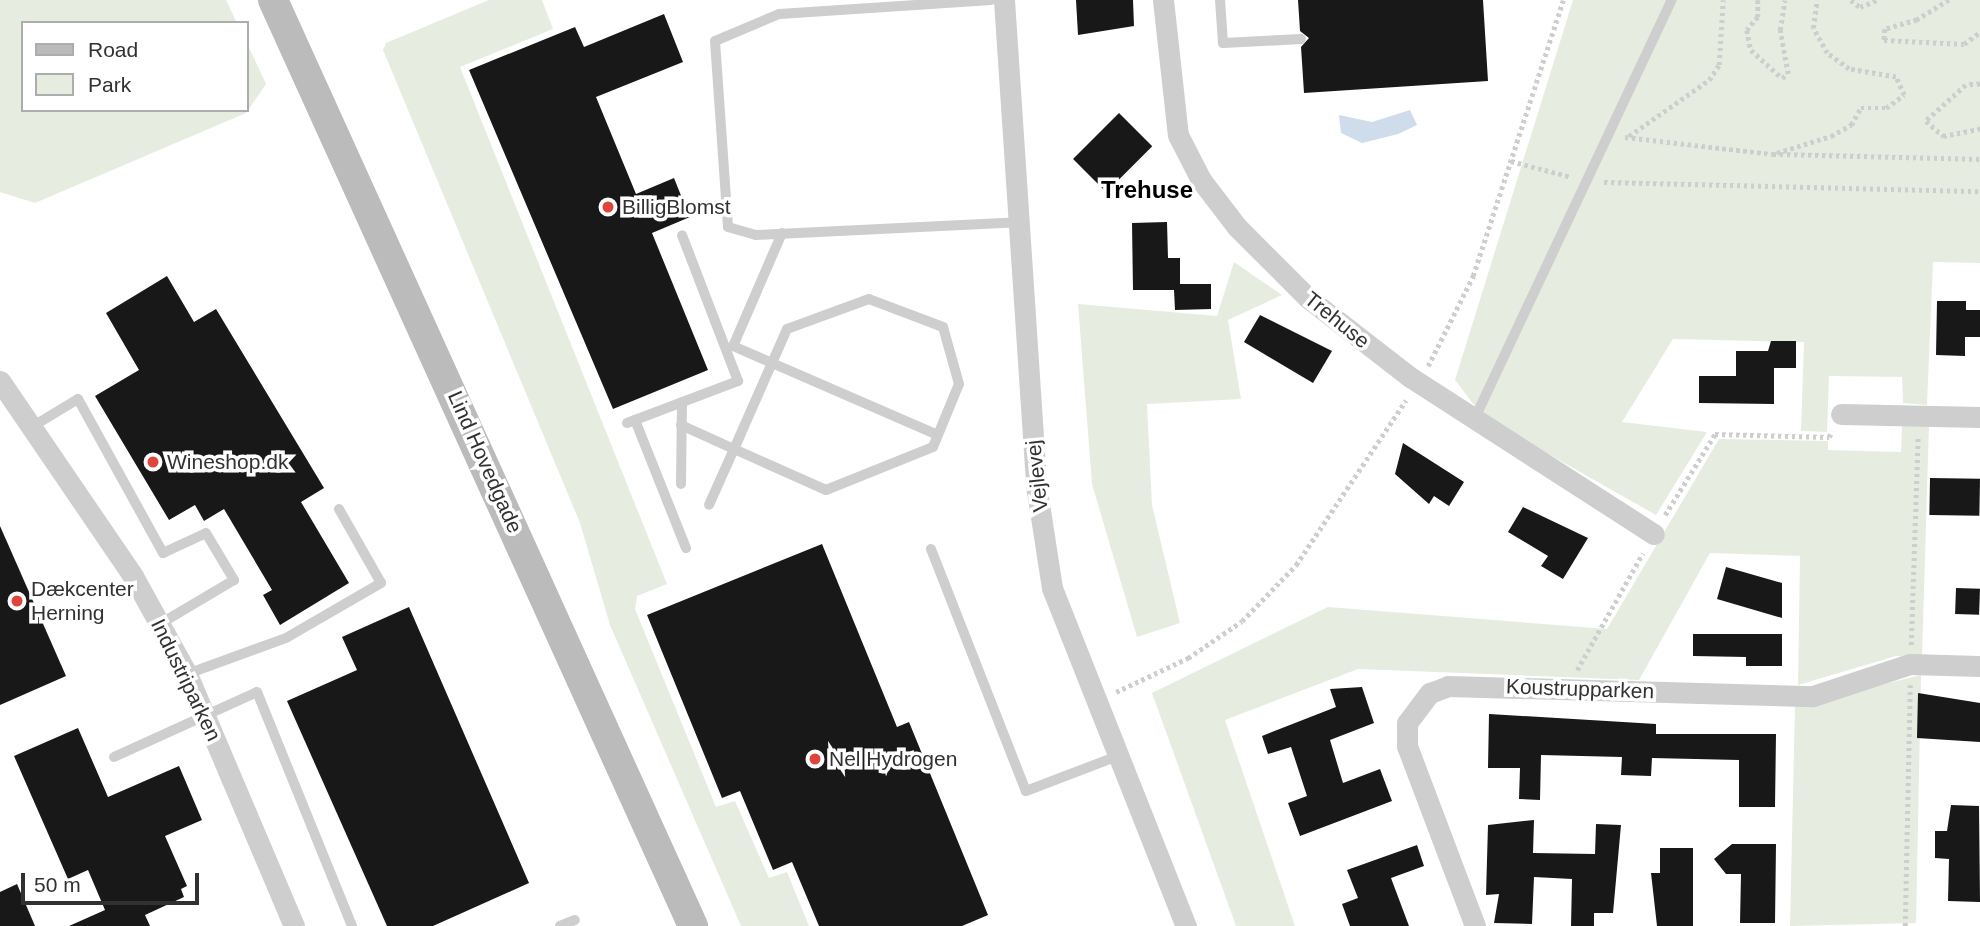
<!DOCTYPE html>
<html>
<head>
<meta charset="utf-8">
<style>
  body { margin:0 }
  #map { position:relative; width:1980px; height:926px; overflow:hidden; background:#fff; font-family:Helvetica,sans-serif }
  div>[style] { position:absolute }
  .green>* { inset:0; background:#e6ede0 }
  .water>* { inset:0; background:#cedcec }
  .building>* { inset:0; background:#181818; transform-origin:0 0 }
  .path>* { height:4.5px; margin-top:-2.25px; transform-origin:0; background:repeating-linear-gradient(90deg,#cecece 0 3.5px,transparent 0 7px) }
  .lane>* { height:10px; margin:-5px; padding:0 5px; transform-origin:5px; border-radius:5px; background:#cecece }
  .street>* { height:21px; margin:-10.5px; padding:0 10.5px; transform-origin:10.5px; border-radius:10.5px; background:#cecece }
  .secondary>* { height:30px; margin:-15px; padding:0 15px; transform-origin:15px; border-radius:15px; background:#bbb }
  .dots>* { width:19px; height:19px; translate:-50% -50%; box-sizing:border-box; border:4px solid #fff; border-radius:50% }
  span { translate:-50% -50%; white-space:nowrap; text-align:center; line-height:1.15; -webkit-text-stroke:7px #fff; paint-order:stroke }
  .poi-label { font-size:21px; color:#313131 }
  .left { translate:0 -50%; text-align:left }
  .street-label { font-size:21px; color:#313131 }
  .quarter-label { font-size:24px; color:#000; font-weight:700 }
  .legend { position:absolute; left:21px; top:21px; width:228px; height:91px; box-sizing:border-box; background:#fff; border:2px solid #adadad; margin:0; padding:9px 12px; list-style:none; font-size:21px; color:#313131 }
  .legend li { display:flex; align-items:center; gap:14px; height:35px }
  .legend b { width:35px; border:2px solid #adadad }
  .scale { position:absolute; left:21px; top:873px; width:178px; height:32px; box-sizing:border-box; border:4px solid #313131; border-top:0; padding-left:9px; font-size:21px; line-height:24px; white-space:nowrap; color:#313131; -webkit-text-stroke:5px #fff; paint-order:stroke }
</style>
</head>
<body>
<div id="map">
  <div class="green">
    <i style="clip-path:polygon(0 0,226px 0,237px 23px,23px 23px,23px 110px,247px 110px,247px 43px,266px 84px,246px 113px,35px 203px,0 192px)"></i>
    <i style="clip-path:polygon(489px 0,542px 0,553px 29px,460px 67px,667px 584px,637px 596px,635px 609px,716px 807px,735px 801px,769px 878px,787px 872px,809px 926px,741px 926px,610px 625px,580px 523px,383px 50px,386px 43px)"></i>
    <i style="clip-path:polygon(1573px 0,1980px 0,1980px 263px,1933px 262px,1927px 405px,1903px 403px,1902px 377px,1829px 376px,1827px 432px,1801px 431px,1804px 342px,1673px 339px,1622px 422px,1707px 432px,1656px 515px,1483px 417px,1455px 380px)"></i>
    <i style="clip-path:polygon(1234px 262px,1282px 295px,1228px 320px,1241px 399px,1147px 404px,1152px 505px,1180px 623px,1137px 637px,1092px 484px,1078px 304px,1217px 316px)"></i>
    <i style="clip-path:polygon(1929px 425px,1922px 657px,1896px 656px,1798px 685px,1800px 556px,1710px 553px,1639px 680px,1358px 669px,1225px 720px,1295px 926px,1236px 926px,1152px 693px,1328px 607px,1607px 629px,1719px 439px,1828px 441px,1828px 450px,1901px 452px,1902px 426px)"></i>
    <i style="clip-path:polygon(1921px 675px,1916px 923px,1790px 926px,1795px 706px)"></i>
  </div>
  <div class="water">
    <i style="clip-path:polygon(1410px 110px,1417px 125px,1398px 134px,1362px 143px,1341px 133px,1339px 115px,1372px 122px)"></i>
  </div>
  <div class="building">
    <i style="clip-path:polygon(1076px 0,1133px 0,1134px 26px,1078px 35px)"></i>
    <i style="clip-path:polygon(1298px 0,1483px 0,1488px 81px,1304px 93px,1301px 47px,1309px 38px,1300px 31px)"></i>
    <i style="clip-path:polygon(664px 14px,683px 62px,596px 97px,636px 194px,674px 178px,682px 198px,690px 217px,652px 233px,708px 370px,613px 409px,469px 70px,575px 27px,584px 47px)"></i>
    <i style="left:1119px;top:113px;width:47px;height:65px;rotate:45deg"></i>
    <i style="clip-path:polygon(1167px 222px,1168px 258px,1180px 258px,1180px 284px,1211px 284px,1211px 309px,1175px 310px,1174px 290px,1133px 290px,1132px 223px)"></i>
    <i style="clip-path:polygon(167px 276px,194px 322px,216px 309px,324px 488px,301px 502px,349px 583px,280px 625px,263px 595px,272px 590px,224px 509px,204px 521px,195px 505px,169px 520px,95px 396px,139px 370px,106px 313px)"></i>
    <i style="clip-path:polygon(1937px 301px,1966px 301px,1966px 310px,1980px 310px,1980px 337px,1965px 337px,1965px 356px,1936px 355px)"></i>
    <i style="clip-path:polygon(1260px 315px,1332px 351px,1313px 383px,1244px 342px)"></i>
    <i style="clip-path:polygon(1771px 341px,1796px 341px,1796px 368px,1774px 368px,1774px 404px,1699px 403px,1699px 376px,1736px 376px,1736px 351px,1768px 351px)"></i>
    <i style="clip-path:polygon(1403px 443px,1464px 482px,1449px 506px,1434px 496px,1429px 504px,1395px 474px)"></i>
    <i style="left:1930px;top:478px;width:50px;height:37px;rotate:1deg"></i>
    <i style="clip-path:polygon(1523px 507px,1588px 538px,1563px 579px,1541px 566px,1548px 556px,1508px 532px)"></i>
    <i style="clip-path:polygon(0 526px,66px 676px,0 705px)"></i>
    <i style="clip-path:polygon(822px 544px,897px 727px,909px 722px,988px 915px,962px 926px,819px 926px,792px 862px,773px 870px,740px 791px,722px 798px,647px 615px)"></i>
    <i style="clip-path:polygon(1726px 567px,1782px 583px,1782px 618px,1717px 599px)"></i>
    <i style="left:1956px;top:588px;width:24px;height:26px;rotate:2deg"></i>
    <i style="clip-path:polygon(409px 607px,529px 883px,433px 926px,387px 926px,287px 701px,357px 670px,342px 637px)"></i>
    <i style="clip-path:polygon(1693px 634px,1782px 634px,1782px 666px,1746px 666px,1746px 657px,1693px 656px)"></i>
    <i style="clip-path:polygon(1362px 687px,1374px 723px,1330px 740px,1343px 783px,1380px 769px,1392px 801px,1300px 836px,1288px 803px,1307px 796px,1291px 747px,1268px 754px,1262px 736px,1336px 707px,1330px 689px)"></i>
    <i style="clip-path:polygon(1918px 693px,1980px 703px,1980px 742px,1917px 738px)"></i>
    <i style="clip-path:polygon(1489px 714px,1656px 724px,1656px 734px,1776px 734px,1775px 807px,1739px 807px,1739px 760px,1652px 758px,1651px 776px,1621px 775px,1622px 757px,1541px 755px,1540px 800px,1519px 799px,1520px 768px,1488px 768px)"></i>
    <i style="clip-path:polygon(78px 728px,108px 797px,179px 766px,202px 820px,165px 836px,187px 886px,181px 889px,184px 897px,145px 915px,150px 926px,69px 926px,105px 910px,88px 870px,68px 879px,14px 756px)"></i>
    <i style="clip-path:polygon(1951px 805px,1979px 806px,1980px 902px,1948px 901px,1949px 859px,1935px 858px,1935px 831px,1947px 831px)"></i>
    <i style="clip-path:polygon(1534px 820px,1533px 853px,1595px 854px,1596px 824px,1621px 825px,1613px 913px,1594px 913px,1594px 926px,1571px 926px,1572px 879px,1534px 877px,1532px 924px,1494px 923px,1499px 894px,1486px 895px,1488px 825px)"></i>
    <i style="clip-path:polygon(1732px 844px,1776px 844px,1775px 923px,1740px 923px,1741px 874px,1726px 874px,1714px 859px)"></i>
    <i style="clip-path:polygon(1417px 845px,1424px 866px,1391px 878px,1409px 926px,1350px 926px,1342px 904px,1358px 898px,1347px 870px)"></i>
    <i style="clip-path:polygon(1660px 848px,1693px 848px,1693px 926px,1657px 926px,1651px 873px,1660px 873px)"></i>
    <i style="clip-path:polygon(17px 884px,35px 926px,0 926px,0 892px)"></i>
  </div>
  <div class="path">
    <i style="left:1758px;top:0;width:17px;rotate:90deg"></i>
    <i style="left:1758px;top:17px;width:17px;rotate:130deg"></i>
    <i style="left:1747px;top:30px;width:20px;rotate:79deg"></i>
    <i style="left:1751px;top:50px;width:42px;rotate:42.1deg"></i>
    <i style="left:1782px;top:78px;width:7px;rotate:-34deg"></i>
    <i style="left:1788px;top:74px;width:45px;rotate:-100.3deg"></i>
    <i style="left:1780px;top:30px;width:30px;rotate:-81deg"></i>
    <i style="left:1851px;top:0;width:11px;rotate:38deg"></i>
    <i style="left:1860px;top:7px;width:18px;rotate:-22deg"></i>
    <i style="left:1949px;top:0;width:38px;rotate:148deg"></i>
    <i style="left:1917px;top:20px;width:33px;rotate:164deg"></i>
    <i style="left:1885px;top:29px;width:11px;rotate:95deg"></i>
    <i style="left:1884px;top:40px;width:80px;rotate:2.9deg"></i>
    <i style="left:1964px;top:44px;width:20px;rotate:-37deg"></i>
    <i style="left:1980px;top:84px;width:14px;rotate:176deg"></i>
    <i style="left:1966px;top:85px;width:54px;rotate:138deg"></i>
    <i style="left:1926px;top:121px;width:23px;rotate:41deg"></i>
    <i style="left:1943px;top:136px;width:38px;rotate:-11deg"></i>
    <i style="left:1629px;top:136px;width:98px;rotate:-35deg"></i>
    <i style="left:1709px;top:80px;width:18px;rotate:-56deg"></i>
    <i style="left:1719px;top:65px;width:65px;rotate:-86.5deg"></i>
    <i style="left:1625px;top:137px;width:149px;rotate:6.6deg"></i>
    <i style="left:1773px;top:154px;width:207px;rotate:1.4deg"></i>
    <i style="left:1777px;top:153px;width:57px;rotate:-17.5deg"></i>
    <i style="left:1831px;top:136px;width:23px;rotate:-29deg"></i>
    <i style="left:1851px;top:125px;width:20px;rotate:-60deg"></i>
    <i style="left:1861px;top:108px;width:25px"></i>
    <i style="left:1886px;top:108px;width:22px;rotate:-36deg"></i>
    <i style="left:1904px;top:95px;width:20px;rotate:-114deg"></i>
    <i style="left:1896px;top:77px;width:48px;rotate:-170.3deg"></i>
    <i style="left:1849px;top:69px;width:27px;rotate:-144deg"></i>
    <i style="left:1827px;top:53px;width:29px;rotate:-119deg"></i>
    <i style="left:1813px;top:28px;width:28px;rotate:-82deg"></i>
    <i style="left:1511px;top:161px;width:62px;rotate:14.9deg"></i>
    <i style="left:1604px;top:182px;width:376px;rotate:1.4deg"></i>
    <i style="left:1428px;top:366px;width:101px;rotate:-63.4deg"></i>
    <i style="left:1473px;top:276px;width:290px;rotate:-71.9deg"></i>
    <i style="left:1665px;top:515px;width:95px;rotate:-58.3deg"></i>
    <i style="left:1715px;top:434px;width:114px;rotate:1.5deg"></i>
    <i style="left:1829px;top:437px;width:7px;rotate:-63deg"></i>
    <i style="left:1911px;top:645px;width:208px;rotate:-88.1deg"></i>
    <i style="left:1577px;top:670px;width:134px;rotate:-60.6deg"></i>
    <i style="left:1116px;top:692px;width:80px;rotate:-25.3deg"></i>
    <i style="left:1188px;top:658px;width:65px;rotate:-34.4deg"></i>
    <i style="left:1242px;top:621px;width:78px;rotate:-46deg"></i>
    <i style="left:1296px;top:565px;width:198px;rotate:-56.3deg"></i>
    <i style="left:1905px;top:926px;width:241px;rotate:-88.8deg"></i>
  </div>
  <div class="lane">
    <i style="left:991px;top:0;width:212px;rotate:176.2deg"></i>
    <i style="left:779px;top:14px;width:69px;rotate:157.1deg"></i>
    <i style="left:715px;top:41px;width:186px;rotate:86deg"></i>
    <i style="left:728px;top:227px;width:29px;rotate:16deg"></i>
    <i style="left:756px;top:235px;width:263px;rotate:-2.8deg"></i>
    <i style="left:1220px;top:0;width:43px;rotate:86deg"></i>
    <i style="left:1223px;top:43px;width:78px;rotate:-2.9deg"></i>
    <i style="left:782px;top:233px;width:123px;rotate:113.4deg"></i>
    <i style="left:733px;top:346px;width:223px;rotate:23.5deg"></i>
    <i style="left:635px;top:420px;width:138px;rotate:68.3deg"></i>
    <i style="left:1474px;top:420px;width:464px;rotate:-64.8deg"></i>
    <i style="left:627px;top:423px;width:119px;rotate:-20.7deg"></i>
    <i style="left:738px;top:381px;width:156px;rotate:-111deg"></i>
    <i style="left:681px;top:425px;width:58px;rotate:24.4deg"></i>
    <i style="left:734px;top:449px;width:101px;rotate:24deg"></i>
    <i style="left:826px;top:490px;width:115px;rotate:-21.9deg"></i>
    <i style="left:933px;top:447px;width:68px;rotate:-67.6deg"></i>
    <i style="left:959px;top:384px;width:59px;rotate:-105.7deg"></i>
    <i style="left:943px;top:327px;width:79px;rotate:-159.3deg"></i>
    <i style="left:869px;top:299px;width:87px;rotate:159.9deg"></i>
    <i style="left:787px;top:329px;width:131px;rotate:113.8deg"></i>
    <i style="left:734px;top:449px;width:61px;rotate:114.1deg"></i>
    <i style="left:30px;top:428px;width:56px;rotate:-31.1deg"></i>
    <i style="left:78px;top:399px;width:176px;rotate:61.1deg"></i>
    <i style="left:163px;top:553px;width:47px;rotate:-24.9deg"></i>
    <i style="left:206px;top:533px;width:55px;rotate:59.2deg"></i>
    <i style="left:234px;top:580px;width:86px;rotate:149.3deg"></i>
    <i style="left:681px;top:484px;width:82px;rotate:-89.3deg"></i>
    <i style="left:931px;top:549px;width:260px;rotate:68.6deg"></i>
    <i style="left:1026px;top:791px;width:95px;rotate:-20.9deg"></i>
    <i style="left:187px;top:674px;width:105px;rotate:-20deg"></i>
    <i style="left:286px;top:638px;width:110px;rotate:-30.1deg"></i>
    <i style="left:381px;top:583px;width:85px;rotate:-119.6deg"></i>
    <i style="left:114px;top:757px;width:157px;rotate:-24.4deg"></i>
    <i style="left:257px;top:692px;width:253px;rotate:67.9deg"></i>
    <i style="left:560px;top:926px;width:16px;rotate:-22deg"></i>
  </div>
  <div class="street">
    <i style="left:1004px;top:0;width:492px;rotate:86.2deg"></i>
    <i style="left:1037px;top:491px;width:98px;rotate:81.2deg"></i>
    <i style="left:1052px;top:588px;width:364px;rotate:68.4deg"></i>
    <i style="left:1163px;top:0;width:136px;rotate:83.7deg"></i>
    <i style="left:1178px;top:135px;width:51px;rotate:62.9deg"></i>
    <i style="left:1201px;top:180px;width:59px;rotate:52.5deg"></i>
    <i style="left:1237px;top:227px;width:100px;rotate:45deg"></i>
    <i style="left:1308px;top:298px;width:129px;rotate:37.8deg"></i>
    <i style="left:1410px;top:377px;width:290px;rotate:32.8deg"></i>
    <i style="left:0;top:381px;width:236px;rotate:55.7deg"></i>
    <i style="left:133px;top:576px;width:112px;rotate:61.1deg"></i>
    <i style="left:187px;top:674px;width:274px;rotate:67deg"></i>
    <i style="left:1841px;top:414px;width:139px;rotate:1.2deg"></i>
    <i style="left:1475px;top:926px;width:192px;rotate:-110.7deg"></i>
    <i style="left:1407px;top:746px;width:23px;rotate:-90deg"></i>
    <i style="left:1407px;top:723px;width:38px;rotate:-53deg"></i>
    <i style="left:1430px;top:693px;width:19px;rotate:-21deg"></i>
    <i style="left:1448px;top:686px;width:365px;rotate:1.6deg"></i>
    <i style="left:1813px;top:696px;width:102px;rotate:-18.3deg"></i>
    <i style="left:1910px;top:664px;width:70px;rotate:1.6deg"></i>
  </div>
  <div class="secondary">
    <i style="left:273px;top:0;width:1017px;rotate:65.6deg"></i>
  </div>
  <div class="dots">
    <i style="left:608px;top:207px;background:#df453c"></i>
    <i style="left:153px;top:462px;background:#df453c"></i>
    <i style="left:17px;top:601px;background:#df453c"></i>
    <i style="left:815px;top:759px;background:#df453c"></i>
  </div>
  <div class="poi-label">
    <span class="left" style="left:622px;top:207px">BilligBlomst</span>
    <span class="left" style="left:167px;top:462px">Wineshop.dk</span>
    <span class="left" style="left:31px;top:601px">Dækcenter<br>Herning</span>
    <span class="left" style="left:829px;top:759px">Nel Hydrogen</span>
  </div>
  <div class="street-label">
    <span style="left:1337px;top:320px;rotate:39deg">Trehuse</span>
    <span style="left:485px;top:462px;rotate:66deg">Lind Hovedgade</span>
    <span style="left:1037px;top:476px;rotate:-96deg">Vejlevej</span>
    <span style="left:186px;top:680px;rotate:64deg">Industriparken</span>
    <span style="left:1580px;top:689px;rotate:2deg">Koustrupparken</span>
  </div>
  <div class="quarter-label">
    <span style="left:1147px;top:190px">Trehuse</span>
  </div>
  <ul class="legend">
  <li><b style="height:9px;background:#bbb"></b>Road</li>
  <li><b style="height:19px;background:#e6ede0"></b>Park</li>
  </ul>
  <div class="scale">50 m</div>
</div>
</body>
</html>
